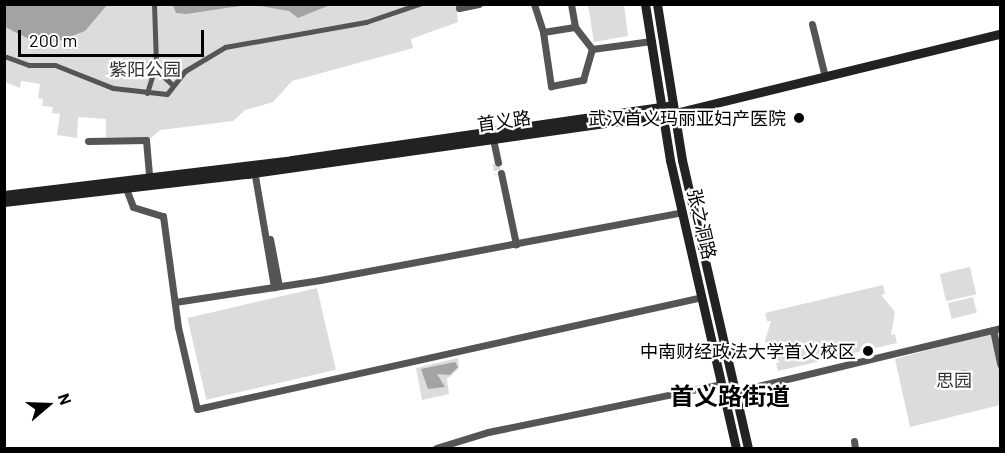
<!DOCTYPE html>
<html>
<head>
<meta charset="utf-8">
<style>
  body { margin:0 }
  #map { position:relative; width:1005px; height:453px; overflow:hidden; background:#fff; font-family:Barlow,"Noto Sans SC",sans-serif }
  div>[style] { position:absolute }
  .green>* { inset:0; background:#dcdcdc; transform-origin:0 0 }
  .water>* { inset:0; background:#a3a3a3 }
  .minor-tunnel>* { height:7px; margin-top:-3.5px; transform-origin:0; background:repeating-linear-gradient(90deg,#d9d9d9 0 7px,transparent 0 10.5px) }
  .pedestrian>* { height:5px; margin:-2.5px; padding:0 2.5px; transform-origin:2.5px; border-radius:2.5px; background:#555 }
  .minor>* { height:7px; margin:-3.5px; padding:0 3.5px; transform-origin:3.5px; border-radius:3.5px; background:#555 }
  .minor>.ring { margin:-3.5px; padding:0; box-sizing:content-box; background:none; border:7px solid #555; border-radius:50% }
  .secondary>* { height:9px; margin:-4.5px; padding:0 4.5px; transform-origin:4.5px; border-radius:4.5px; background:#222 }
  .dots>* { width:16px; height:16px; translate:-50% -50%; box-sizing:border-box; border:3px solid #fff; border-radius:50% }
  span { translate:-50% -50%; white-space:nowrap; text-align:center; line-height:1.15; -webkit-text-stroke:4.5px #fff; paint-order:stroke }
  .park-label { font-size:18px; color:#333 }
  .poi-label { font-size:18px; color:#000 }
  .right { translate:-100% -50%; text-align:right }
  .street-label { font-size:18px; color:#000 }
  .district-label { font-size:24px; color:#000; font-weight:700 }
  .frame { position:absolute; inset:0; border:6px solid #000; pointer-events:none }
  .north { position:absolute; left:18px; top:375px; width:60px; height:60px; -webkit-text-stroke:4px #fff; paint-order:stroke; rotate:71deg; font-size:16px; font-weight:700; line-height:24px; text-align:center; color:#000 }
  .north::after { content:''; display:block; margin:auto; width:21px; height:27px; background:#000; clip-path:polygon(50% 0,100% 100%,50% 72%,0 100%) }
  .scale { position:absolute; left:18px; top:30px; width:186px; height:27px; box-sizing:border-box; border:3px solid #000; border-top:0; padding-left:8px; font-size:18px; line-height:21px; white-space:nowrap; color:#000; -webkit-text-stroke:4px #fff; paint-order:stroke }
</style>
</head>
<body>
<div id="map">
  <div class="green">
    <i style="clip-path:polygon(456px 4px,458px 22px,411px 39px,413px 48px,292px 81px,273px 102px,245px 110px,233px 121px,160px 130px,151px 138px,106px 137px,106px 119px,78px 117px,77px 138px,57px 135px,60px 114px,52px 113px,53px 107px,42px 106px,43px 99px,38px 98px,40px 84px,21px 81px,20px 88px,5px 82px,5px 5px)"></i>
    <i style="clip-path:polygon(588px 5px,624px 5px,628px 36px,594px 42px)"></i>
    <i style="left:970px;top:267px;width:28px;height:31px;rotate:77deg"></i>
    <i style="clip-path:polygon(883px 285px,885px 294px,881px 295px,895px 312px,891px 335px,895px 334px,897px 343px,778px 371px,776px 363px,780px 362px,770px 355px,765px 341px,771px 321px,767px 321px,765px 313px)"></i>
    <i style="left:317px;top:288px;width:84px;height:133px;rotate:77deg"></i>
    <i style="left:973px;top:297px;width:16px;height:26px;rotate:76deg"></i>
    <i style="clip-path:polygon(1000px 331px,1000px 405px,910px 427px,895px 359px)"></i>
    <i style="clip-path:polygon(458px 358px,459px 368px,447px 379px,449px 394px,422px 400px,416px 368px)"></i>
  </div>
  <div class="water">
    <i style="clip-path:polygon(4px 5px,5px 4px,107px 5px,85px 31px,56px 42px,29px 39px,5px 27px)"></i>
    <i style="clip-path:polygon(173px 5px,247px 5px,186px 14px,176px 13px)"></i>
    <i style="clip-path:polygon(254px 5px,330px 5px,298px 18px,289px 11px)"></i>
    <i style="clip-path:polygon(455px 362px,458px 367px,450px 375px,437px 374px,445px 387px,428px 389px,421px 369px)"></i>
  </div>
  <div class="minor-tunnel">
    <i style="left:496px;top:163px;width:11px;rotate:80deg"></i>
  </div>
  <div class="pedestrian">
    <i style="left:4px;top:56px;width:27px;rotate:20deg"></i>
    <i style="left:29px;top:65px;width:26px"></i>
    <i style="left:55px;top:65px;width:62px;rotate:21.6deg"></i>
    <i style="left:113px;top:88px;width:54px;rotate:6.3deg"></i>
    <i style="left:167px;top:94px;width:29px;rotate:-52deg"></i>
    <i style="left:185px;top:71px;width:47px;rotate:-31deg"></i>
    <i style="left:225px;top:47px;width:143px;rotate:-10.1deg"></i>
    <i style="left:366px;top:22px;width:56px;rotate:-18.8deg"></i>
    <i style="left:155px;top:69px;width:24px;rotate:42deg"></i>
    <i style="left:147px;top:93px;width:30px;rotate:-73deg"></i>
    <i style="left:156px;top:64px;width:60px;rotate:-91.9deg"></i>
  </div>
  <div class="minor">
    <i style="left:534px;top:4px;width:29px;rotate:72deg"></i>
    <i style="left:543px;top:32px;width:55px;rotate:81.6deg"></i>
    <i style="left:551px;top:86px;width:33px;rotate:-11deg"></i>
    <i style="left:583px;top:80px;width:32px;rotate:-74deg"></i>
    <i style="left:592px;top:49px;width:60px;rotate:-7.7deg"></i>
    <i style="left:571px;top:4px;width:23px;rotate:80deg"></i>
    <i style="left:575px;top:27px;width:28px;rotate:52deg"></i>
    <i style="left:459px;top:8px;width:20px;rotate:-11deg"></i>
    <i style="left:812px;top:24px;width:55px;rotate:76.2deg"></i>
    <i style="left:543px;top:32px;width:32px;rotate:-9deg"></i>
    <i style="left:493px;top:139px;width:24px;rotate:78deg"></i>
    <i style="left:88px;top:141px;width:58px;rotate:-1deg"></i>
    <i style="left:146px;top:140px;width:36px;rotate:85deg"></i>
    <i style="left:254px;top:170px;width:119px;rotate:80.3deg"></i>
    <i style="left:501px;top:173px;width:73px;rotate:78.1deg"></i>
    <i style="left:125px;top:186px;width:22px;rotate:69deg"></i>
    <i style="left:133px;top:207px;width:31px;rotate:17deg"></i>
    <i style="left:163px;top:216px;width:112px;rotate:82.3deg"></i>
    <i style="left:178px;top:327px;width:84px;rotate:77deg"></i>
    <i style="left:197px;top:409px;width:517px;rotate:-12.5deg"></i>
    <i style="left:270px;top:239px;width:48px;rotate:79.2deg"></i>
    <i style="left:175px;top:302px;width:147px;rotate:-8.6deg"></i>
    <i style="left:320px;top:280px;width:369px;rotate:-10.6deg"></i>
    <i style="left:993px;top:330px;width:35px;rotate:78deg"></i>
    <i class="ring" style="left:958.5px;top:373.5px;width:4px;height:4px"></i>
    <i style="left:724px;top:394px;width:284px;rotate:-13.4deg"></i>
    <i style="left:854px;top:441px;width:7px;rotate:82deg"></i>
    <i style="left:436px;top:448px;width:54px;rotate:-17.1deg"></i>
    <i style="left:488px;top:432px;width:239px;rotate:-11.6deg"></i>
  </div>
  <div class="secondary">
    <i style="left:645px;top:4px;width:158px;rotate:80.9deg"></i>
    <i style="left:670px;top:160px;width:295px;rotate:77.1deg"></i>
    <i style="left:657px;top:4px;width:158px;rotate:80.9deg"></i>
    <i style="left:682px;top:160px;width:295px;rotate:77.1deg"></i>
    <i style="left:4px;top:195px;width:290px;rotate:-6.9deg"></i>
    <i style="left:292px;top:160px;width:385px;rotate:-8.2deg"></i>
    <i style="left:4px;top:202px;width:245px;rotate:-6.6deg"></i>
    <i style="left:247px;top:174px;width:432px;rotate:-8.1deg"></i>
    <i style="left:675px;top:113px;width:334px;rotate:-13.7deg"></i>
  </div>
  <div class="dots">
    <i style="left:799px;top:118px;background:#000"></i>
    <i style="left:868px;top:351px;background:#000"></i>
  </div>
  <div class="park-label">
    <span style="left:145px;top:69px">紫阳公园</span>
    <span style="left:954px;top:380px">思园</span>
  </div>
  <div class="poi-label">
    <span class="right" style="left:786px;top:118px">武汉首义玛丽亚妇产医院</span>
    <span class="right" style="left:856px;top:351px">中南财经政法大学首义校区</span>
  </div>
  <div class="street-label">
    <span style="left:504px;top:121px;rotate:-8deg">首义路</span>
    <span style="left:702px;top:224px;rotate:77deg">张之洞路</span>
  </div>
  <div class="district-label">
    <span style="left:730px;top:396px">首义路街道</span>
  </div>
  <div class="frame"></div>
  <div class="north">N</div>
  <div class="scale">200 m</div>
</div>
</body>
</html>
